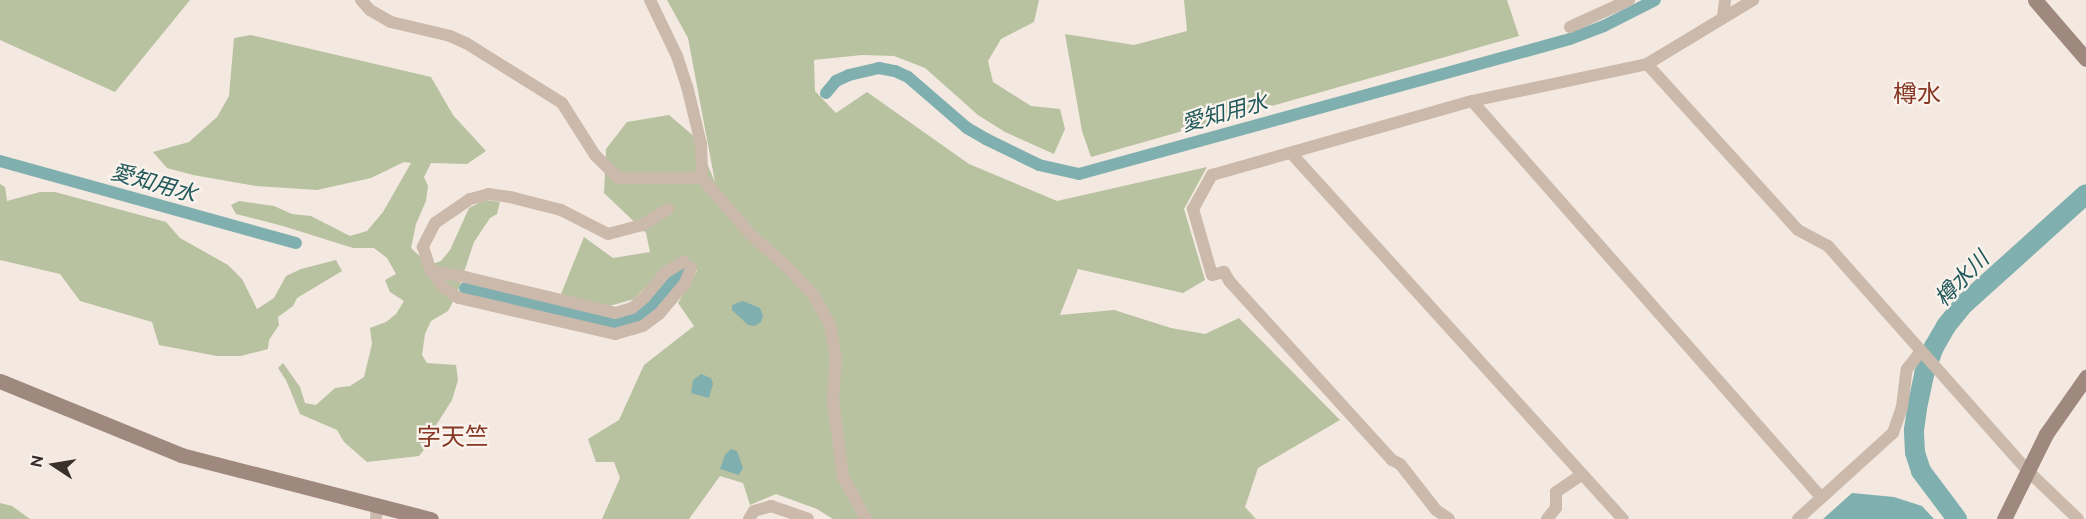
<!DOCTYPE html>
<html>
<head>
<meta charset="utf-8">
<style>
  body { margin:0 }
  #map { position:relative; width:2086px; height:519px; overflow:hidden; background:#f3e9e0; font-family:Ubuntu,"Noto Sans JP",sans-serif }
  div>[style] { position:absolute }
  .green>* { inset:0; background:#b8c2a0 }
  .water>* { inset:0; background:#80afaf }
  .canal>* { height:12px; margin:-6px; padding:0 6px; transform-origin:6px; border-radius:6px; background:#80afaf }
  .river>* { height:20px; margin:-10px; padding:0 10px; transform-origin:10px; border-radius:10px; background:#80afaf }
  .street>* { height:12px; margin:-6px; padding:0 6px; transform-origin:6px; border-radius:6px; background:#cbb9ac }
  .secondary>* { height:15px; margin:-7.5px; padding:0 7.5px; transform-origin:7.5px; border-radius:7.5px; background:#9f887d }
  span { translate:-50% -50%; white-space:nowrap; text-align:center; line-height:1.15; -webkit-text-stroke:4.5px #faf3ed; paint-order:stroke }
  .water-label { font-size:22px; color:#21595a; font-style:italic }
  .quarter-label { font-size:24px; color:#873825 }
  .north { position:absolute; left:24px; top:435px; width:60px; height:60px; -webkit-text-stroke:4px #faf3ed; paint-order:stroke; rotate:282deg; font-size:16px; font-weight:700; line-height:24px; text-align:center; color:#392f2b }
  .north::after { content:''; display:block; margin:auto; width:21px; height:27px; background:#392f2b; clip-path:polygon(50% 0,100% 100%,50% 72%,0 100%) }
</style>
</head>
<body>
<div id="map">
  <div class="green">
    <i style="clip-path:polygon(0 0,190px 0,115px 92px,0 40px)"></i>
    <i style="clip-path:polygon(667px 0,1039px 0,1034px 22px,1001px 39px,988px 61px,993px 82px,1031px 106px,1060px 109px,1065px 129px,1054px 154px,1005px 132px,978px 115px,925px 68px,894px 56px,862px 55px,814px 60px,815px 91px,836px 113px,867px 92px,969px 164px,1057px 201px,1207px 167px,1184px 209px,1205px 280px,1183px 293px,1078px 269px,1060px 315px,1114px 310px,1171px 328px,1205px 334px,1239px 318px,1340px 420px,1258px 468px,1245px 507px,1256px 519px,833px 519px,817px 509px,776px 494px,750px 505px,743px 483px,720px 476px,689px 519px,602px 519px,620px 478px,614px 462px,596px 462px,588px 439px,619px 420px,644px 365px,694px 326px,678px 303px,697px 271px,684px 257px,662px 271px,634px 299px,606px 307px,561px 294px,584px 237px,613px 258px,650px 252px,646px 233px,604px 193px,606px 149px,627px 122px,669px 115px,696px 138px,715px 182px,688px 38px)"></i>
    <i style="clip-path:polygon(1184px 0,1507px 0,1519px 36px,1091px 157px,1082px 131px,1065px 34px,1134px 45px,1187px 31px)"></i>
    <i style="clip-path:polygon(251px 35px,431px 77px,453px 115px,486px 151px,467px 164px,431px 163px,424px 177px,428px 186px,426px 201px,416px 224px,411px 248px,429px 265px,441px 261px,450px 250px,469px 208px,485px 200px,500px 202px,497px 214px,490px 218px,474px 242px,456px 296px,448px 311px,431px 321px,425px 334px,422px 355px,427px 363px,456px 365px,458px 380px,452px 400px,435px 427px,430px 442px,419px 456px,367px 462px,344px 442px,337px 430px,300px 414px,286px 380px,278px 368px,283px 363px,300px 387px,305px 403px,316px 405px,335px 388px,350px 386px,364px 377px,372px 344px,370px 328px,386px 322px,396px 314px,404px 301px,390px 292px,385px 280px,396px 274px,387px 258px,374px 248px,353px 248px,283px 226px,236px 214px,231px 205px,239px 201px,274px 206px,292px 214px,311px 216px,350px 236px,367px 231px,383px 212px,411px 163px,404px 162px,371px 178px,317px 190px,256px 186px,193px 175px,167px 168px,153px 152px,189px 142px,217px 117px,229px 96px,234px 38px)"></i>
    <i style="clip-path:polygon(0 184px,5px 187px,7px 201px,40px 192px,55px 192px,166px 222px,180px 238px,228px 265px,242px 279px,257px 309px,274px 298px,286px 276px,301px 269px,336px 260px,342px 271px,297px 298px,293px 306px,278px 317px,279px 325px,269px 340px,268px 349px,241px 356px,217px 356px,159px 345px,152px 322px,80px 301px,60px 274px,0 260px)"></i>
    <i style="clip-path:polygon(0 503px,12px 506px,30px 519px,0 519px)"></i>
  </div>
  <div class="water">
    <i style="clip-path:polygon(743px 301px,760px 308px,763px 316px,761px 322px,755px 326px,748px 325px,732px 310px,732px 305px)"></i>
    <i style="clip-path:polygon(701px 374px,711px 378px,713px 384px,709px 398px,691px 393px,693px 380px)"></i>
    <i style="clip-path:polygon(731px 449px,737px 451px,743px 468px,739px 475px,720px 469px,725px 455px)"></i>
    <i style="clip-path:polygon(1852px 493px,1894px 497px,1922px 506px,1934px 519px,1823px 519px)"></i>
  </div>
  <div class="canal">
    <i style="left:826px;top:93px;width:16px;rotate:-50deg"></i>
    <i style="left:836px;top:81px;width:14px;rotate:-25deg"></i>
    <i style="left:849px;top:75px;width:31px;rotate:-13deg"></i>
    <i style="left:879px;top:68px;width:16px;rotate:11deg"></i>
    <i style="left:895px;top:71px;width:14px;rotate:25deg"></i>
    <i style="left:908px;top:77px;width:78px;rotate:40.8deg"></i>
    <i style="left:967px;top:128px;width:22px;rotate:30deg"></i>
    <i style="left:986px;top:139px;width:59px;rotate:26.1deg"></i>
    <i style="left:1039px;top:165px;width:41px;rotate:12.7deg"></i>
    <i style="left:1079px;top:174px;width:509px;rotate:-15.37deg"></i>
    <i style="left:1570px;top:39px;width:36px;rotate:-21deg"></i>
    <i style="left:1604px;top:26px;width:57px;rotate:-27deg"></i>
    <i style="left:0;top:161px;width:307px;rotate:15.5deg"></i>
    <i style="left:465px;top:288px;width:154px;rotate:13.1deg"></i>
    <i style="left:615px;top:323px;width:23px;rotate:-15deg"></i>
    <i style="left:637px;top:317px;width:20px;rotate:-41deg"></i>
    <i style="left:652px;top:304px;width:50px;rotate:-49deg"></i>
  </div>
  <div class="river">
    <i style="left:1957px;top:519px;width:60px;rotate:-126.9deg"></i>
    <i style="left:1921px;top:471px;width:20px;rotate:-108deg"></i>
    <i style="left:1915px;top:452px;width:22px;rotate:-93deg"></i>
    <i style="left:1914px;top:430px;width:22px;rotate:-82deg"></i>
    <i style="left:1917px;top:408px;width:35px;rotate:-78deg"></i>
    <i style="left:1924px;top:374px;width:29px;rotate:-70deg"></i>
    <i style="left:1934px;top:347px;width:24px;rotate:-60deg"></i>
    <i style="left:1946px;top:326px;width:28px;rotate:-51deg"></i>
    <i style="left:1964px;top:304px;width:164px;rotate:-42deg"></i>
  </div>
  <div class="street">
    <i style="left:361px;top:0;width:13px;rotate:48deg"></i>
    <i style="left:370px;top:10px;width:24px;rotate:30deg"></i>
    <i style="left:391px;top:22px;width:61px;rotate:13.3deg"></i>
    <i style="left:450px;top:36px;width:17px;rotate:24deg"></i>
    <i style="left:466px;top:43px;width:113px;rotate:32deg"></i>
    <i style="left:562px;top:103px;width:62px;rotate:57.6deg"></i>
    <i style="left:595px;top:155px;width:33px;rotate:45deg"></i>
    <i style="left:618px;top:178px;width:84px"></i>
    <i style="left:650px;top:0;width:62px;rotate:64.3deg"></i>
    <i style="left:677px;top:56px;width:32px;rotate:72deg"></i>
    <i style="left:687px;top:86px;width:60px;rotate:76.4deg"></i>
    <i style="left:701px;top:144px;width:34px;rotate:88deg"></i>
    <i style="left:702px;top:178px;width:74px;rotate:49.4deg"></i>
    <i style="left:750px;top:234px;width:51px;rotate:41.8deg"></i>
    <i style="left:788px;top:268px;width:38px;rotate:47deg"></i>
    <i style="left:814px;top:296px;width:33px;rotate:61deg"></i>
    <i style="left:830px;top:325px;width:34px;rotate:80deg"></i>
    <i style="left:836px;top:358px;width:42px;rotate:94.1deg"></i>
    <i style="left:833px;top:400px;width:78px;rotate:82.6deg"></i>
    <i style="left:843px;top:477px;width:48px;rotate:61.3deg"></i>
    <i style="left:1723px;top:17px;width:17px;rotate:-83deg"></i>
    <i style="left:1570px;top:27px;width:65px;rotate:-24.6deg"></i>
    <i style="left:1647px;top:64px;width:224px;rotate:47.7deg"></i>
    <i style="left:1798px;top:230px;width:34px;rotate:28deg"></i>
    <i style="left:1828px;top:246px;width:298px;rotate:48.4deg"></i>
    <i style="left:2026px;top:469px;width:72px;rotate:43.9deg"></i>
    <i style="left:1472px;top:101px;width:528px;rotate:48.61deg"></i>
    <i style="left:1291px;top:153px;width:494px;rotate:47.8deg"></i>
    <i style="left:668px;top:209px;width:31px;rotate:148deg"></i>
    <i style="left:642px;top:225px;width:35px;rotate:165deg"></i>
    <i style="left:608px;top:234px;width:53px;rotate:-152.9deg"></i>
    <i style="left:561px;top:210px;width:53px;rotate:-165.7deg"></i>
    <i style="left:510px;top:197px;width:21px;rotate:-172deg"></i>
    <i style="left:489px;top:194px;width:20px;rotate:165deg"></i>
    <i style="left:470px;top:199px;width:42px;rotate:145.6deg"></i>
    <i style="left:435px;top:223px;width:27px;rotate:117deg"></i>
    <i style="left:423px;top:247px;width:25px;rotate:72deg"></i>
    <i style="left:431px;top:271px;width:20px;rotate:53deg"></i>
    <i style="left:443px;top:287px;width:19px;rotate:35deg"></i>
    <i style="left:459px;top:298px;width:160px;rotate:13deg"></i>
    <i style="left:615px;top:334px;width:29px;rotate:-16deg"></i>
    <i style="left:643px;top:326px;width:21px;rotate:-37deg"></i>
    <i style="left:660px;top:313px;width:39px;rotate:-50deg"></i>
    <i style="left:685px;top:283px;width:16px;rotate:-68deg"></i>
    <i style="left:431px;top:271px;width:35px;rotate:10deg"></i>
    <i style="left:465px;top:277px;width:154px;rotate:13.5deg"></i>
    <i style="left:615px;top:313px;width:18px;rotate:-16deg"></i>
    <i style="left:632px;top:308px;width:17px;rotate:-40deg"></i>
    <i style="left:645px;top:297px;width:31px;rotate:-50deg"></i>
    <i style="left:665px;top:273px;width:22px;rotate:-32deg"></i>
    <i style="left:376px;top:519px;width:15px;rotate:-86deg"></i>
    <i style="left:749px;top:519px;width:9px;rotate:-58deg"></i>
    <i style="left:754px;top:511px;width:18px;rotate:-16deg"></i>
    <i style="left:771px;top:506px;width:39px;rotate:19deg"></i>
    <i style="left:1449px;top:519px;width:16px;rotate:-145deg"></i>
    <i style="left:1436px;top:510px;width:58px;rotate:-128deg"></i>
    <i style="left:1400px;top:464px;width:9px;rotate:-153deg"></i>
    <i style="left:1392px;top:460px;width:241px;rotate:-132.3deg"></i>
    <i style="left:1230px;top:282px;width:12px;rotate:-121deg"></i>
    <i style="left:1224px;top:272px;width:12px;rotate:166deg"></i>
    <i style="left:1212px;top:275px;width:69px;rotate:-106.1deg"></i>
    <i style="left:1193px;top:209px;width:39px;rotate:-61deg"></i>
    <i style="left:1212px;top:175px;width:270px;rotate:-15.9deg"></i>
    <i style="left:1472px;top:101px;width:179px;rotate:-11.9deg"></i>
    <i style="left:1647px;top:64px;width:124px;rotate:-31.1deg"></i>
    <i style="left:1547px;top:519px;width:14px;rotate:-51deg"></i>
    <i style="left:1556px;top:508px;width:16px;rotate:-90deg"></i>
    <i style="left:1556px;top:492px;width:30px;rotate:-34deg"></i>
    <i style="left:1798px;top:519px;width:128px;rotate:-42.2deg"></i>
    <i style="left:1893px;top:433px;width:28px;rotate:-71deg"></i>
    <i style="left:1902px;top:407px;width:38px;rotate:-83deg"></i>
    <i style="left:1907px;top:369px;width:23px;rotate:-52deg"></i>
  </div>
  <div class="secondary">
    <i style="left:2035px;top:0;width:78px;rotate:49.2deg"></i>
    <i style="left:0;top:381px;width:196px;rotate:22.2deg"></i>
    <i style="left:181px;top:455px;width:258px;rotate:14.4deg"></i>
    <i style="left:2004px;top:519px;width:95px;rotate:-63.7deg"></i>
    <i style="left:2046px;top:434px;width:70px;rotate:-54.9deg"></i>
  </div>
  <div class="water-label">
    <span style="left:1224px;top:112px;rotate:-15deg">愛知用水</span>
    <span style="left:154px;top:182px;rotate:16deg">愛知用水</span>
    <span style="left:1961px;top:278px;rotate:-46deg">樽水川</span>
  </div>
  <div class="quarter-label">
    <span style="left:1917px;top:94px">樽水</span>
    <span style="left:453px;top:437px">字天竺</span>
  </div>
  <div class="north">N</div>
</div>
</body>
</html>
